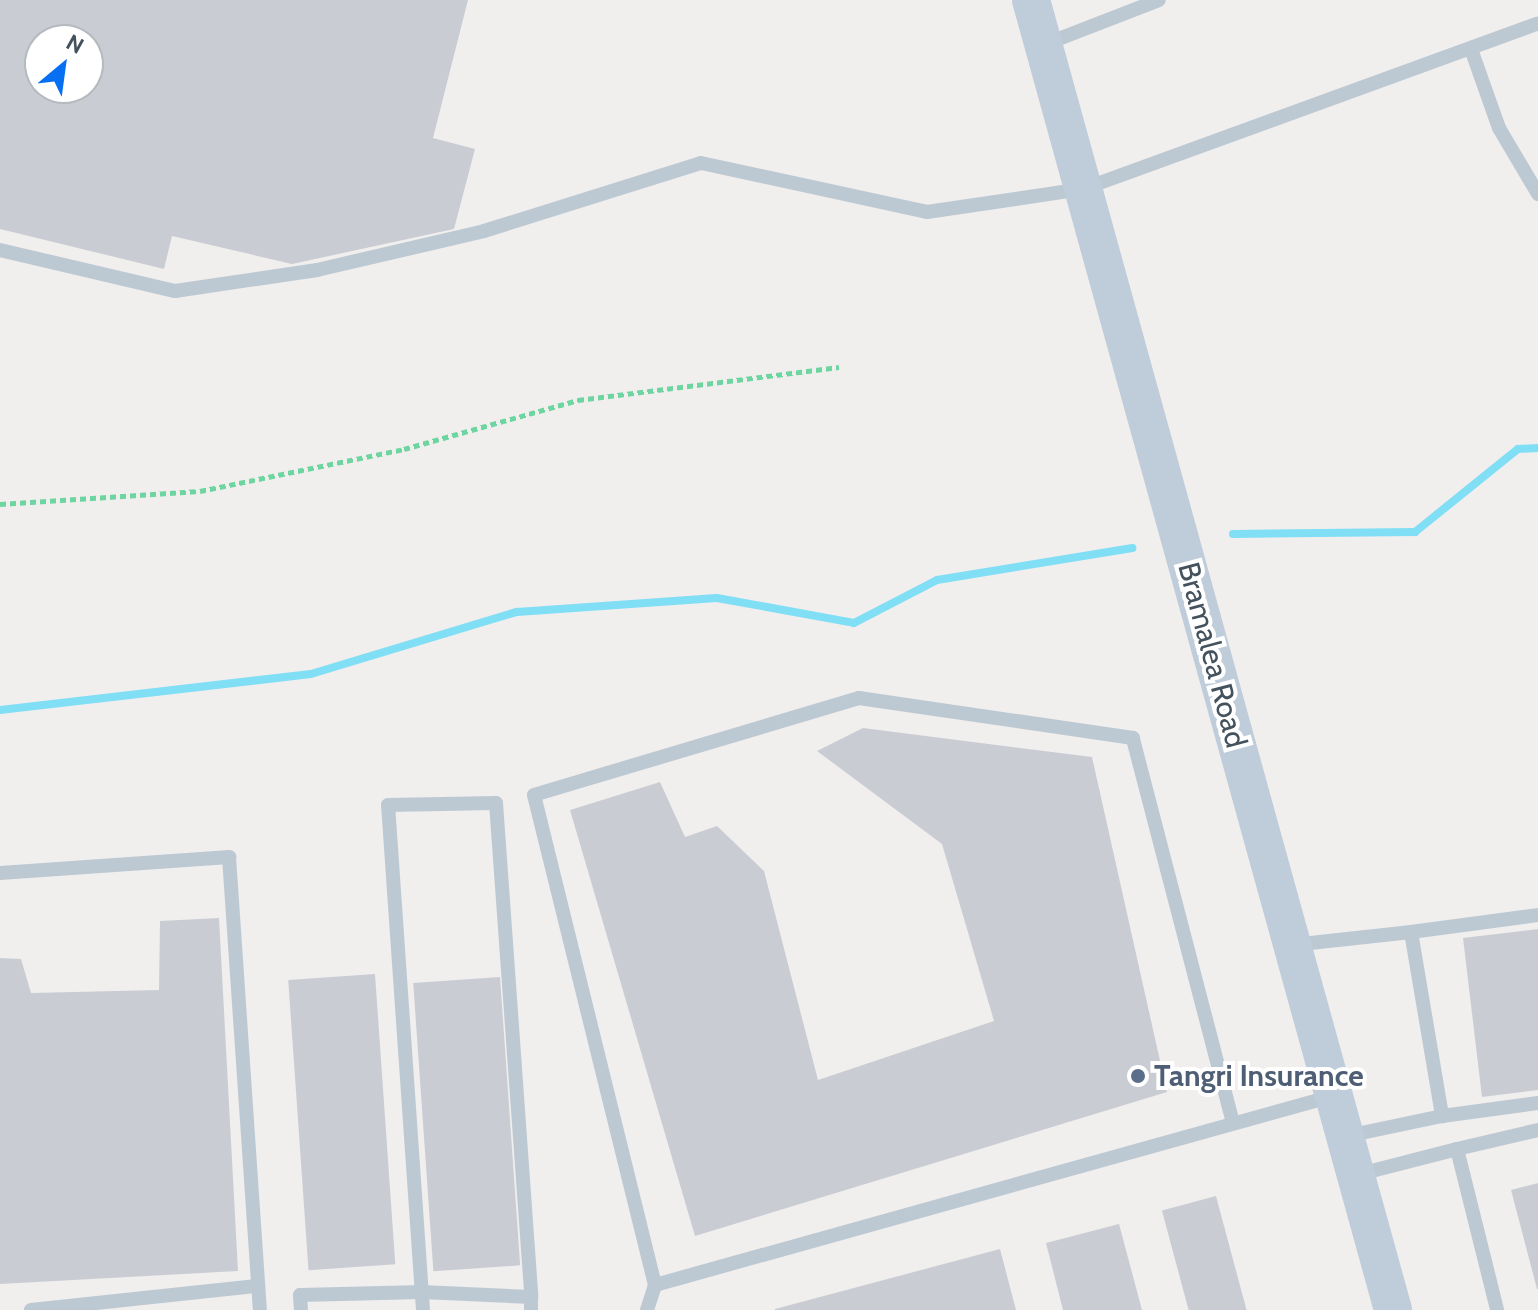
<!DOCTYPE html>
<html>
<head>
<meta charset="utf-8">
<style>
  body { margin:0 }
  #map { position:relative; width:1538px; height:1310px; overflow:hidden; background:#f1eeee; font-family:Cabin,sans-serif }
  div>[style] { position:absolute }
  .stream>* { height:8px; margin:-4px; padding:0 4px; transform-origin:4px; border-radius:4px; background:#80def5 }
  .building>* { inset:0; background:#c9cdd3; transform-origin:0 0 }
  .path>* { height:5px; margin-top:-2.5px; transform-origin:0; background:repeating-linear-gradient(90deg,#6cd5a0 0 6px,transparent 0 10px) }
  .lane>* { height:14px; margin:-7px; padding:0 7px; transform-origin:7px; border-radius:7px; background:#bdc9d2 }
  .secondary>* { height:38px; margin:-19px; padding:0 19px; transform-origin:19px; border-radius:19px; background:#bfccd9 }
  .dots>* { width:22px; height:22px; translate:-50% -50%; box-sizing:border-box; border:4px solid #fff; border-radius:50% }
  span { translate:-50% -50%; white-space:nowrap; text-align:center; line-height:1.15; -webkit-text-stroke:8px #fff; paint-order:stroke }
  .street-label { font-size:30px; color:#44525d }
  .service-label { font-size:30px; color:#4e5e75; font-weight:700 }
  .left { translate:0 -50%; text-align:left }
  .north { position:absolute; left:24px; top:24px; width:80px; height:80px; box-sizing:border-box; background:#fff; border:2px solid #b4babe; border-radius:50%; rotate:29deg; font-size:22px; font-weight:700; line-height:32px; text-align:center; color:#44525d }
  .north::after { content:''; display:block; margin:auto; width:28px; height:36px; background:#0770f2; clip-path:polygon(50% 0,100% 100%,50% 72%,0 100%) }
</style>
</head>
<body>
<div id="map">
  <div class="stream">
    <i style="left:1233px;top:534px;width:182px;rotate:-0.6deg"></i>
    <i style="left:1415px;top:532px;width:132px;rotate:-38.9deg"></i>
    <i style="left:1518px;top:449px;width:20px;rotate:-3deg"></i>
    <i style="left:0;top:710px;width:313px;rotate:-6.6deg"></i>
    <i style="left:311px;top:674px;width:215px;rotate:-16.8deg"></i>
    <i style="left:517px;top:612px;width:200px;rotate:-4deg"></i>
    <i style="left:717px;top:598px;width:139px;rotate:10.3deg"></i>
    <i style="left:854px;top:623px;width:93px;rotate:-27.4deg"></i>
    <i style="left:937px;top:580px;width:198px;rotate:-9.3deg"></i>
  </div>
  <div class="building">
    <i style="clip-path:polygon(evenodd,0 0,468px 0,433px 138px,475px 149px,454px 229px,292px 264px,172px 236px,164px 269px,0 229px,0 0,40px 40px,88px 40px,88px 88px,40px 88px,40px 40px)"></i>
    <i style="clip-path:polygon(863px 728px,1092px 757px,1167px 1092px,695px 1236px,570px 810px,660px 782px,685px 837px,717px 826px,764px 871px,818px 1080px,994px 1021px,942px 844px,817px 751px)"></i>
    <i style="clip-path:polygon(219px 918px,238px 1271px,0 1284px,0 958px,21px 959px,31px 993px,159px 990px,160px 921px)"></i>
    <i style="clip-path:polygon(1538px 929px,1538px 1090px,1482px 1097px,1463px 938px)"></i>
    <i style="left:375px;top:974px;width:291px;height:87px;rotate:86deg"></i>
    <i style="left:500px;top:977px;width:289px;height:87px;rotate:86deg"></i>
    <i style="clip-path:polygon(1538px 1183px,1538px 1289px,1537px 1289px,1511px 1190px)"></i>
    <i style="left:1216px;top:1196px;width:118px;height:56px;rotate:75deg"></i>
    <i style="clip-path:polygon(1119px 1224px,1142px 1310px,1063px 1310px,1046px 1243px)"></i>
    <i style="clip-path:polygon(1000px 1249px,1016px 1310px,775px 1310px,775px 1309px)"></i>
  </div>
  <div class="path">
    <i style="left:0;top:504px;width:200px;rotate:-3.7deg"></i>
    <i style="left:200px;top:491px;width:208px;rotate:-11.6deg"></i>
    <i style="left:404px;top:449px;width:181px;rotate:-15.7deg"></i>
    <i style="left:578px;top:400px;width:263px;rotate:-7.2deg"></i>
  </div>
  <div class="lane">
    <i style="left:1043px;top:45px;width:124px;rotate:-21.2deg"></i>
    <i style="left:1471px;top:49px;width:84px;rotate:70.5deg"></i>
    <i style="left:1499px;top:128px;width:77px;rotate:59.4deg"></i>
    <i style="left:0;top:250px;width:180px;rotate:13.2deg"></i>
    <i style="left:175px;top:291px;width:144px;rotate:-8.4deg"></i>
    <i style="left:317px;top:270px;width:171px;rotate:-13.1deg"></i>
    <i style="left:484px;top:231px;width:227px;rotate:-17.4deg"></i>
    <i style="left:701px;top:163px;width:231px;rotate:12.2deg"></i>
    <i style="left:927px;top:212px;width:158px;rotate:-8.4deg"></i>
    <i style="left:1083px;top:189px;width:484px;rotate:-20deg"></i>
    <i style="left:0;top:873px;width:230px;rotate:-4deg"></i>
    <i style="left:229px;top:857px;width:454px;rotate:86.1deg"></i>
    <i style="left:1411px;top:932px;width:128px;rotate:-7.6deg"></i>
    <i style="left:1292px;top:945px;width:120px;rotate:-6.2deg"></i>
    <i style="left:1411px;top:932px;width:187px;rotate:80.4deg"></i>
    <i style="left:1442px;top:1116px;width:97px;rotate:168.1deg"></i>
    <i style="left:1442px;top:1116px;width:97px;rotate:-7.7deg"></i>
    <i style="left:1233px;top:1123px;width:398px;rotate:-104.6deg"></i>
    <i style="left:1133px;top:738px;width:277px;rotate:-171.7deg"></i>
    <i style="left:859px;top:698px;width:339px;rotate:163.4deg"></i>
    <i style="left:534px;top:795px;width:505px;rotate:76.13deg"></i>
    <i style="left:655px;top:1285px;width:704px;rotate:-15.58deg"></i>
    <i style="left:1457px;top:1149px;width:83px;rotate:-13.2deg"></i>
    <i style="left:1356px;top:1175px;width:104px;rotate:-14.4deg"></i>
    <i style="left:1457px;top:1149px;width:166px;rotate:76deg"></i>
    <i style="left:31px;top:1310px;width:227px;rotate:-6.1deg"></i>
    <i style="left:301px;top:1310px;width:15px;rotate:-94deg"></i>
    <i style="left:300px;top:1295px;width:122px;rotate:-1.4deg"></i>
    <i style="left:422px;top:1292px;width:109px;rotate:2.6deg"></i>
    <i style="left:531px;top:1297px;width:13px;rotate:90deg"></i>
    <i style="left:423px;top:1310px;width:506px;rotate:-93.96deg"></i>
    <i style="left:388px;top:805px;width:108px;rotate:-1.1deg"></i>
    <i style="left:496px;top:803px;width:495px;rotate:85.9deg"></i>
    <i style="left:647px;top:1310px;width:26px;rotate:-72deg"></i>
  </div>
  <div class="secondary">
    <i style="left:1031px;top:0;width:1359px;rotate:74.55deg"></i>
  </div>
  <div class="dots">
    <i style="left:1138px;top:1076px;background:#5c6f8a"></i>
  </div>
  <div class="street-label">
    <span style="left:1212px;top:655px;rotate:75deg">Bramalea Road</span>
  </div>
  <div class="service-label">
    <span class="left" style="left:1154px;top:1076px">Tangri Insurance</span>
  </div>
  <div class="north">N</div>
</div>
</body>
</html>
